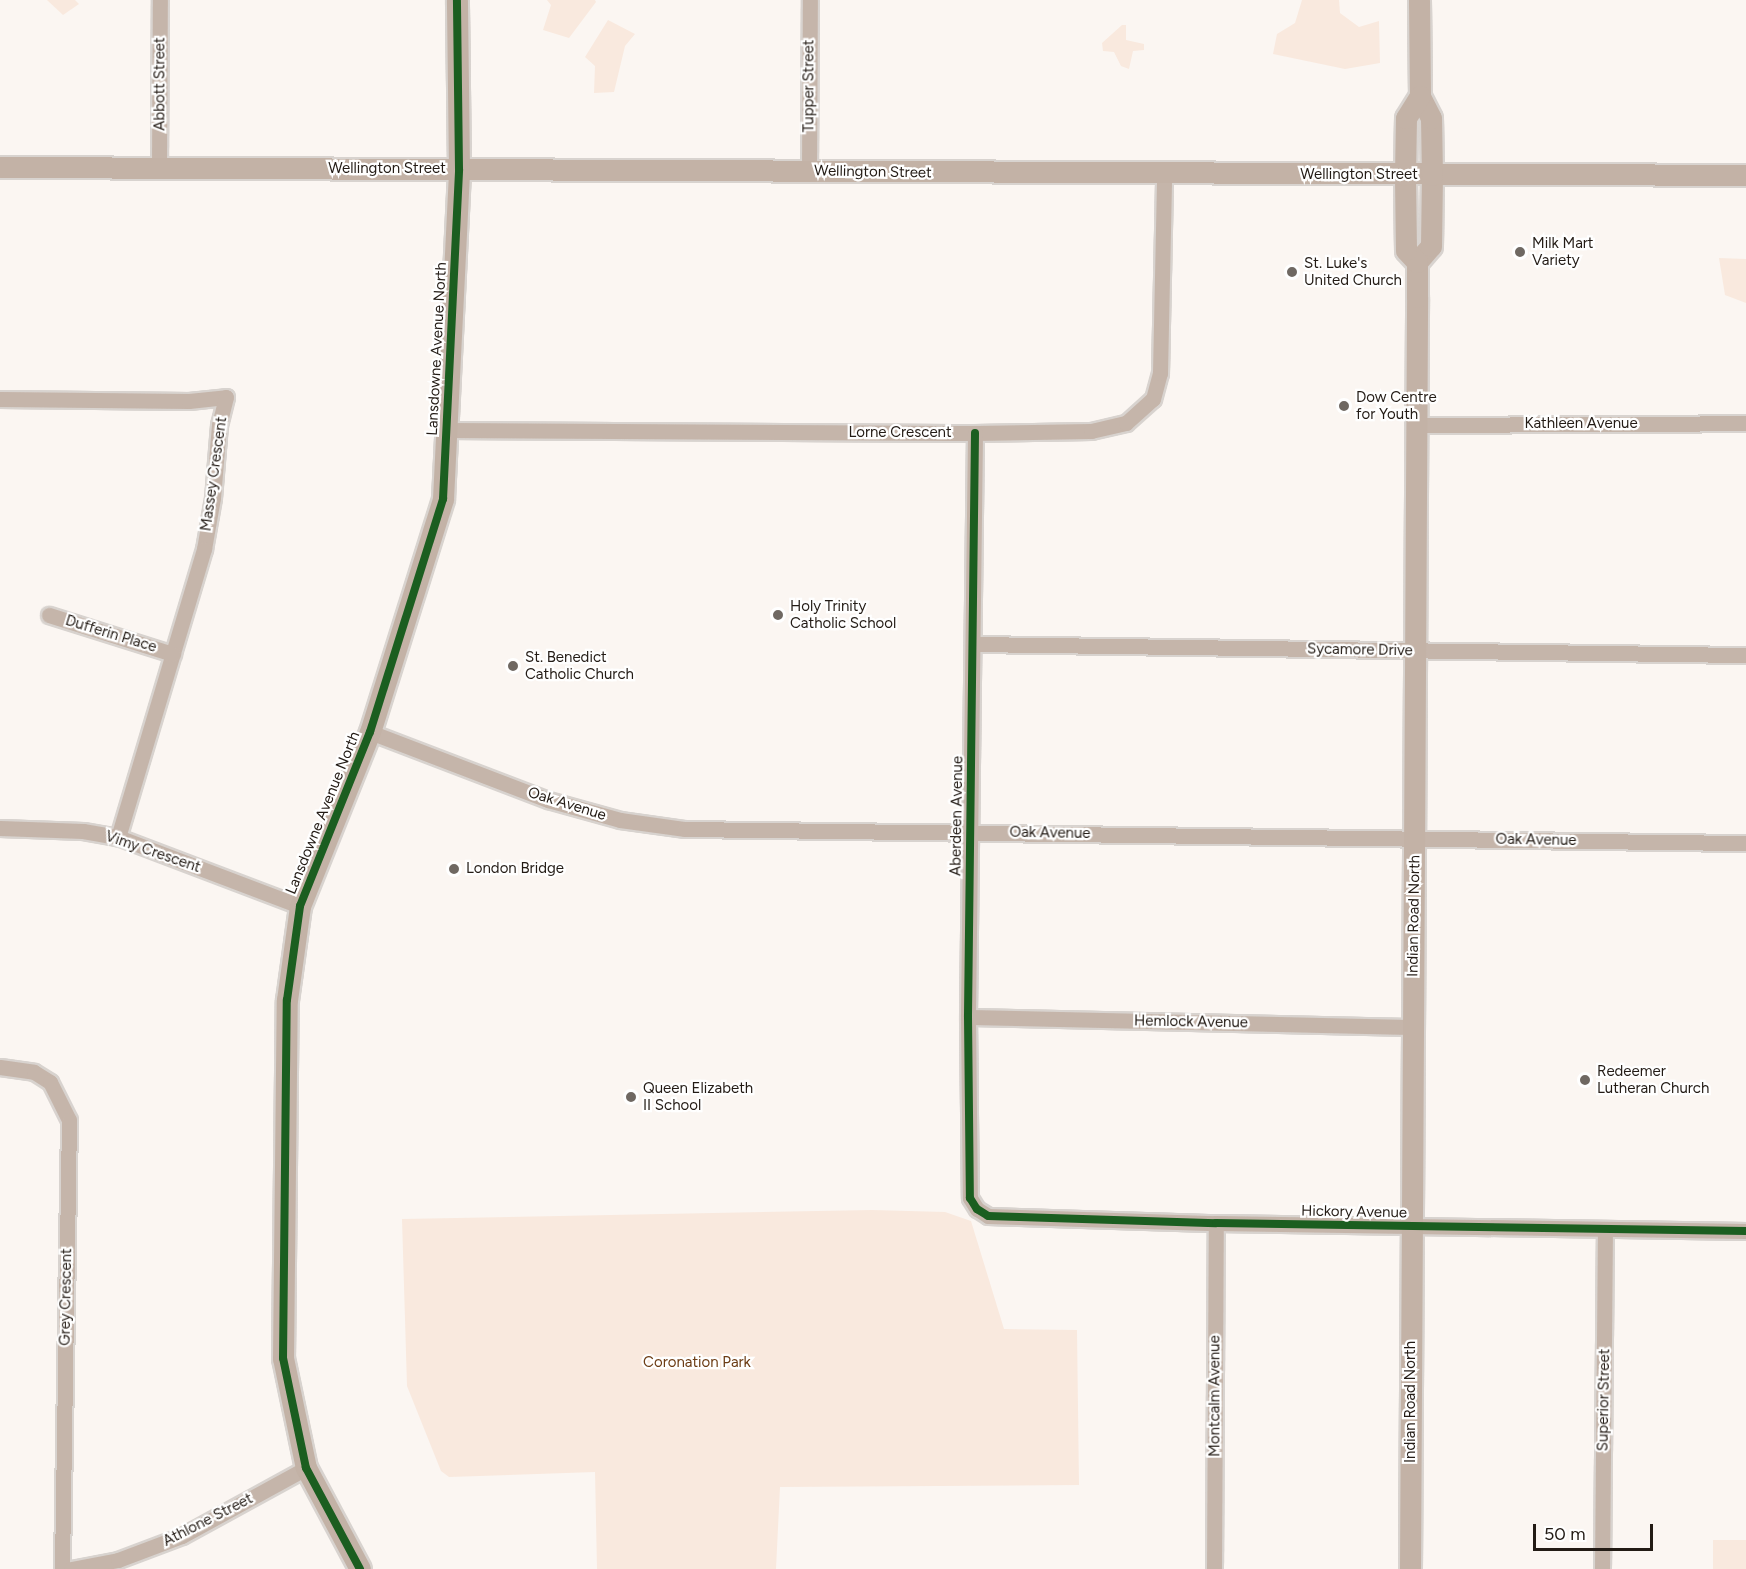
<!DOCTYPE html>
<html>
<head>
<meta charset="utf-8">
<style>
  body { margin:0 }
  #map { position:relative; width:1746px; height:1569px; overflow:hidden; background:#fbf6f2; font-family:Figtree,sans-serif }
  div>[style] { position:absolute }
  .green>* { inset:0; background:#f9e9de; transform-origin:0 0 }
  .roads { filter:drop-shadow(2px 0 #d8d3cf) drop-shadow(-2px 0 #d8d3cf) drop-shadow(0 2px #d8d3cf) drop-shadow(0 -2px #d8d3cf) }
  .street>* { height:15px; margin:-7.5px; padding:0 7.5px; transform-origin:7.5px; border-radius:7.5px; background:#c5b5aa }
  .secondary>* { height:21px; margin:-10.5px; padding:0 10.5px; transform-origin:10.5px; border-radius:10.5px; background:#c3b2a6 }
  .cycleway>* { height:8px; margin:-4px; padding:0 4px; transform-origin:4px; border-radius:4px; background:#1b5e20 }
  .dots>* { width:16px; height:16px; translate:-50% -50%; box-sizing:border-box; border:3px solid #fff; border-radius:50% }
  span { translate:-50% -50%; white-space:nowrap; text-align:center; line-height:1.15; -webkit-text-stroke:4.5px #fff; paint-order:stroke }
  .street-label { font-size:15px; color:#231b15 }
  .poi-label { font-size:15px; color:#231b15 }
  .left { translate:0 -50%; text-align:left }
  .park-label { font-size:15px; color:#6c3c14 }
  .scale { position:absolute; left:1533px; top:1524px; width:120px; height:27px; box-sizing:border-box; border:3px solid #231b15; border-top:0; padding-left:8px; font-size:18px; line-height:21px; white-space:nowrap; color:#231b15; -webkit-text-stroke:4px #fff; paint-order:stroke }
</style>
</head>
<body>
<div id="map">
  <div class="green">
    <i style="clip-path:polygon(47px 0,75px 0,79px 4px,63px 15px)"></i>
    <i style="clip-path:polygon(547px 0,595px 0,596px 2px,569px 38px,543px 30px,551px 5px)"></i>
    <i style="clip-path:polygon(1302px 0,1339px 0,1340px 13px,1359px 27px,1379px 21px,1380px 63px,1345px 69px,1273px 54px,1277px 34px,1295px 23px)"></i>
    <i style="clip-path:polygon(608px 20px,635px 34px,625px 46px,614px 92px,594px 93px,595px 66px,585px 57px)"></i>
    <i style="clip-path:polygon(1122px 25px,1126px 25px,1126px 40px,1144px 44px,1144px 50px,1133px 51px,1129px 69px,1121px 66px,1114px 52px,1103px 51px,1102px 43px)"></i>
    <i style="clip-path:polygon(1719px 258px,1746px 259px,1746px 303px,1725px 295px)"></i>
    <i style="clip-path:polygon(872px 1210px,945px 1212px,971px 1221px,1004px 1329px,1077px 1330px,1079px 1485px,780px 1487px,776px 1569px,597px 1569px,595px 1472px,449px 1477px,441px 1471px,407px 1386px,402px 1219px)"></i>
    <i style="left:1713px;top:1540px;width:33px;height:29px"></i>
  </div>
  <div class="roads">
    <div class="street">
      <i style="left:159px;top:167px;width:167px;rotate:-89.7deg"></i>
      <i style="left:809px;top:171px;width:171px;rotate:-89.7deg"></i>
      <i style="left:0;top:399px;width:189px;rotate:0.6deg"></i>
      <i style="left:189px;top:401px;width:37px;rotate:-6deg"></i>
      <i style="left:226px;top:397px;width:29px;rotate:104deg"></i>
      <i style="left:219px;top:425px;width:73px;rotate:94.7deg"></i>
      <i style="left:213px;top:498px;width:52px;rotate:100deg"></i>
      <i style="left:204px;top:549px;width:301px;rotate:106.6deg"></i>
      <i style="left:1416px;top:425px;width:330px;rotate:-0.3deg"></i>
      <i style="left:447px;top:430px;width:528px;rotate:0.33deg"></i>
      <i style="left:975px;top:433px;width:116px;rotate:-1deg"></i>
      <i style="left:1091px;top:431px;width:36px;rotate:-13deg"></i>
      <i style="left:1126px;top:423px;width:36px;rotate:-42deg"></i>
      <i style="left:1153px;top:399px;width:27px;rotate:-75deg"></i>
      <i style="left:1160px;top:373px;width:198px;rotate:-88.8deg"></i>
      <i style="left:975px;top:433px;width:584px;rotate:90.69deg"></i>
      <i style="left:968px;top:1017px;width:181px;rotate:89.4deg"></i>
      <i style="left:970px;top:1198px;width:13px;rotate:58deg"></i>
      <i style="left:977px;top:1209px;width:13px;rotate:32deg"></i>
      <i style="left:988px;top:1216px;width:228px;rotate:1.8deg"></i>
      <i style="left:1216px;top:1223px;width:530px;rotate:0.86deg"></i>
      <i style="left:49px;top:615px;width:130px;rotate:17.5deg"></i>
      <i style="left:973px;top:644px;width:773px;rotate:0.82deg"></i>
      <i style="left:370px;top:732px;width:191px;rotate:20.9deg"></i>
      <i style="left:548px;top:800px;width:75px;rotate:15.5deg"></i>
      <i style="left:620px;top:820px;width:66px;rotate:7.9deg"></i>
      <i style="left:685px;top:829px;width:1061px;rotate:0.76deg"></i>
      <i style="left:0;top:828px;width:83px;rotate:2.1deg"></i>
      <i style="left:83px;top:831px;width:36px;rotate:10deg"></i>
      <i style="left:118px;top:837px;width:195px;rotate:20.8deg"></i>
      <i style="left:968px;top:1017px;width:445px;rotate:1.3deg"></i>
      <i style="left:0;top:1067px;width:34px;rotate:8deg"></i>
      <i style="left:34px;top:1072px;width:19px;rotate:32deg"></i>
      <i style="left:50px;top:1082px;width:42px;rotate:63.4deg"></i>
      <i style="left:69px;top:1120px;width:449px;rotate:90.9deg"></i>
      <i style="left:71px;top:1569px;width:48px;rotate:-10.8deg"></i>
      <i style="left:118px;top:1560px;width:68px;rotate:-20.6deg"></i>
      <i style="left:182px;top:1536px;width:141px;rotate:-28.7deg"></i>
      <i style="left:1214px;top:1569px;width:346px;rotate:-89.7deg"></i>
      <i style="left:1602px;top:1569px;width:339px;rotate:-89.5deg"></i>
    </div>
    <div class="secondary">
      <i style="left:0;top:167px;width:1746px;rotate:0.26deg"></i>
      <i style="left:1417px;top:262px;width:21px;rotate:-49deg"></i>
      <i style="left:1431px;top:246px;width:71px;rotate:-89.2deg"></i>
      <i style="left:1432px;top:175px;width:57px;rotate:-91deg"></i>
      <i style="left:1431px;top:118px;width:25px;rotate:-117deg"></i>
      <i style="left:1420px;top:96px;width:96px;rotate:-90.6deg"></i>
      <i style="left:360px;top:1569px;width:115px;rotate:-118.1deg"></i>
      <i style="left:306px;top:1468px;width:112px;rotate:-101.8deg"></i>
      <i style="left:283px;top:1358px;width:358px;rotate:-89.4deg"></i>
      <i style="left:287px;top:1000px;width:95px;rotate:-82.1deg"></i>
      <i style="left:300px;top:906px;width:188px;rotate:-68.1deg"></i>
      <i style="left:370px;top:732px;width:244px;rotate:-72.6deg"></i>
      <i style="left:443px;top:499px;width:330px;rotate:-87.2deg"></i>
      <i style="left:459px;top:169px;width:169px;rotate:-90.7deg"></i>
      <i style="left:1410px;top:1569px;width:1272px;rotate:-89.68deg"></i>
      <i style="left:1417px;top:297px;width:35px;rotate:-90deg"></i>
      <i style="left:1417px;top:262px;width:16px;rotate:-133deg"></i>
      <i style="left:1406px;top:250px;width:75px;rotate:-90.8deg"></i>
      <i style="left:1405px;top:175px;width:57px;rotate:-89deg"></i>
      <i style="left:1406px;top:118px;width:26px;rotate:-58deg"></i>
    </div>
  </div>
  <div class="cycleway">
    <i style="left:975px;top:433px;width:584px;rotate:90.69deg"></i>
    <i style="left:968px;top:1017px;width:181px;rotate:89.4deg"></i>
    <i style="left:970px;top:1198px;width:13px;rotate:58deg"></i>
    <i style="left:977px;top:1209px;width:13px;rotate:32deg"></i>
    <i style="left:988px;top:1216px;width:228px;rotate:1.8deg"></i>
    <i style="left:1216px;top:1223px;width:530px;rotate:0.86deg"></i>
    <i style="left:360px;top:1569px;width:115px;rotate:-118.1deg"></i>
    <i style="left:306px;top:1468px;width:112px;rotate:-101.8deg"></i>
    <i style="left:283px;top:1358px;width:358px;rotate:-89.4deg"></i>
    <i style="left:287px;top:1000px;width:95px;rotate:-82.1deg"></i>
    <i style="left:300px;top:906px;width:188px;rotate:-68.1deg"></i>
    <i style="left:370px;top:732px;width:244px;rotate:-72.6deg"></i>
    <i style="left:443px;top:499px;width:330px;rotate:-87.2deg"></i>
    <i style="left:459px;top:169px;width:169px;rotate:-90.7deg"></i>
  </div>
  <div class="dots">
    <i style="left:1520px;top:252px;background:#6f6862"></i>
    <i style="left:1292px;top:272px;background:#6f6862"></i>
    <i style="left:1344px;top:406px;background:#6f6862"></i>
    <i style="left:778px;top:615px;background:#6f6862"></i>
    <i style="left:513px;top:666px;background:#6f6862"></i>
    <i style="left:454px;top:869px;background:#6f6862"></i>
    <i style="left:1585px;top:1080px;background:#6f6862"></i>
    <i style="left:631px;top:1097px;background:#6f6862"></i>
  </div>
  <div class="street-label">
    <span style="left:160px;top:84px;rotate:-90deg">Abbott Street</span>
    <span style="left:809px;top:86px;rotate:-90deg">Tupper Street</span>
    <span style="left:387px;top:169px">Wellington Street</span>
    <span style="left:873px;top:172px;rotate:1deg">Wellington Street</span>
    <span style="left:1359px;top:175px">Wellington Street</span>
    <span style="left:437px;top:349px;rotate:-87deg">Lansdowne Avenue North</span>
    <span style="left:1581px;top:424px">Kathleen Avenue</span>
    <span style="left:900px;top:433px">Lorne Crescent</span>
    <span style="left:214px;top:474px;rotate:-82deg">Massey Crescent</span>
    <span style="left:111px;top:634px;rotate:17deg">Dufferin Place</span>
    <span style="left:1360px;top:650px;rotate:1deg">Sycamore Drive</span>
    <span style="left:567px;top:804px;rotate:17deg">Oak Avenue</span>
    <span style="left:323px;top:813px;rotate:-68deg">Lansdowne Avenue North</span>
    <span style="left:957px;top:816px;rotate:-89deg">Aberdeen Avenue</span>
    <span style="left:1050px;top:833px;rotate:1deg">Oak Avenue</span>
    <span style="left:1536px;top:840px;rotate:1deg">Oak Avenue</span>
    <span style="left:153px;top:852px;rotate:19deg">Vimy Crescent</span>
    <span style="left:1414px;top:916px;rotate:-89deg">Indian Road North</span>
    <span style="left:1191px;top:1022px;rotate:1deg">Hemlock Avenue</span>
    <span style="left:1354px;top:1212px;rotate:1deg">Hickory Avenue</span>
    <span style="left:66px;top:1297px;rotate:-89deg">Grey Crescent</span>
    <span style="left:1215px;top:1396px;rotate:-90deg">Montcalm Avenue</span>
    <span style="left:1604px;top:1400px;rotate:-89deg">Superior Street</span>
    <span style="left:1411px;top:1402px;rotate:-90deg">Indian Road North</span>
    <span style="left:208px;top:1520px;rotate:-27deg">Athlone Street</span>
  </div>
  <div class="poi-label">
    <span class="left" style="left:1532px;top:252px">Milk Mart<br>Variety</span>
    <span class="left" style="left:1304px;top:272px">St. Luke's<br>United Church</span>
    <span class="left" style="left:1356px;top:406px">Dow Centre<br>for Youth</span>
    <span class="left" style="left:790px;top:615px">Holy Trinity<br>Catholic School</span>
    <span class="left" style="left:525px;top:666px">St. Benedict<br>Catholic Church</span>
    <span class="left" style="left:466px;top:869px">London Bridge</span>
    <span class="left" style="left:1597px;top:1080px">Redeemer<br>Lutheran Church</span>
    <span class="left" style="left:643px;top:1097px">Queen Elizabeth<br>II School</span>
  </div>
  <div class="park-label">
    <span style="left:697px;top:1363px">Coronation Park</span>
  </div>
  <div class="scale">50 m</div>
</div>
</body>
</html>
